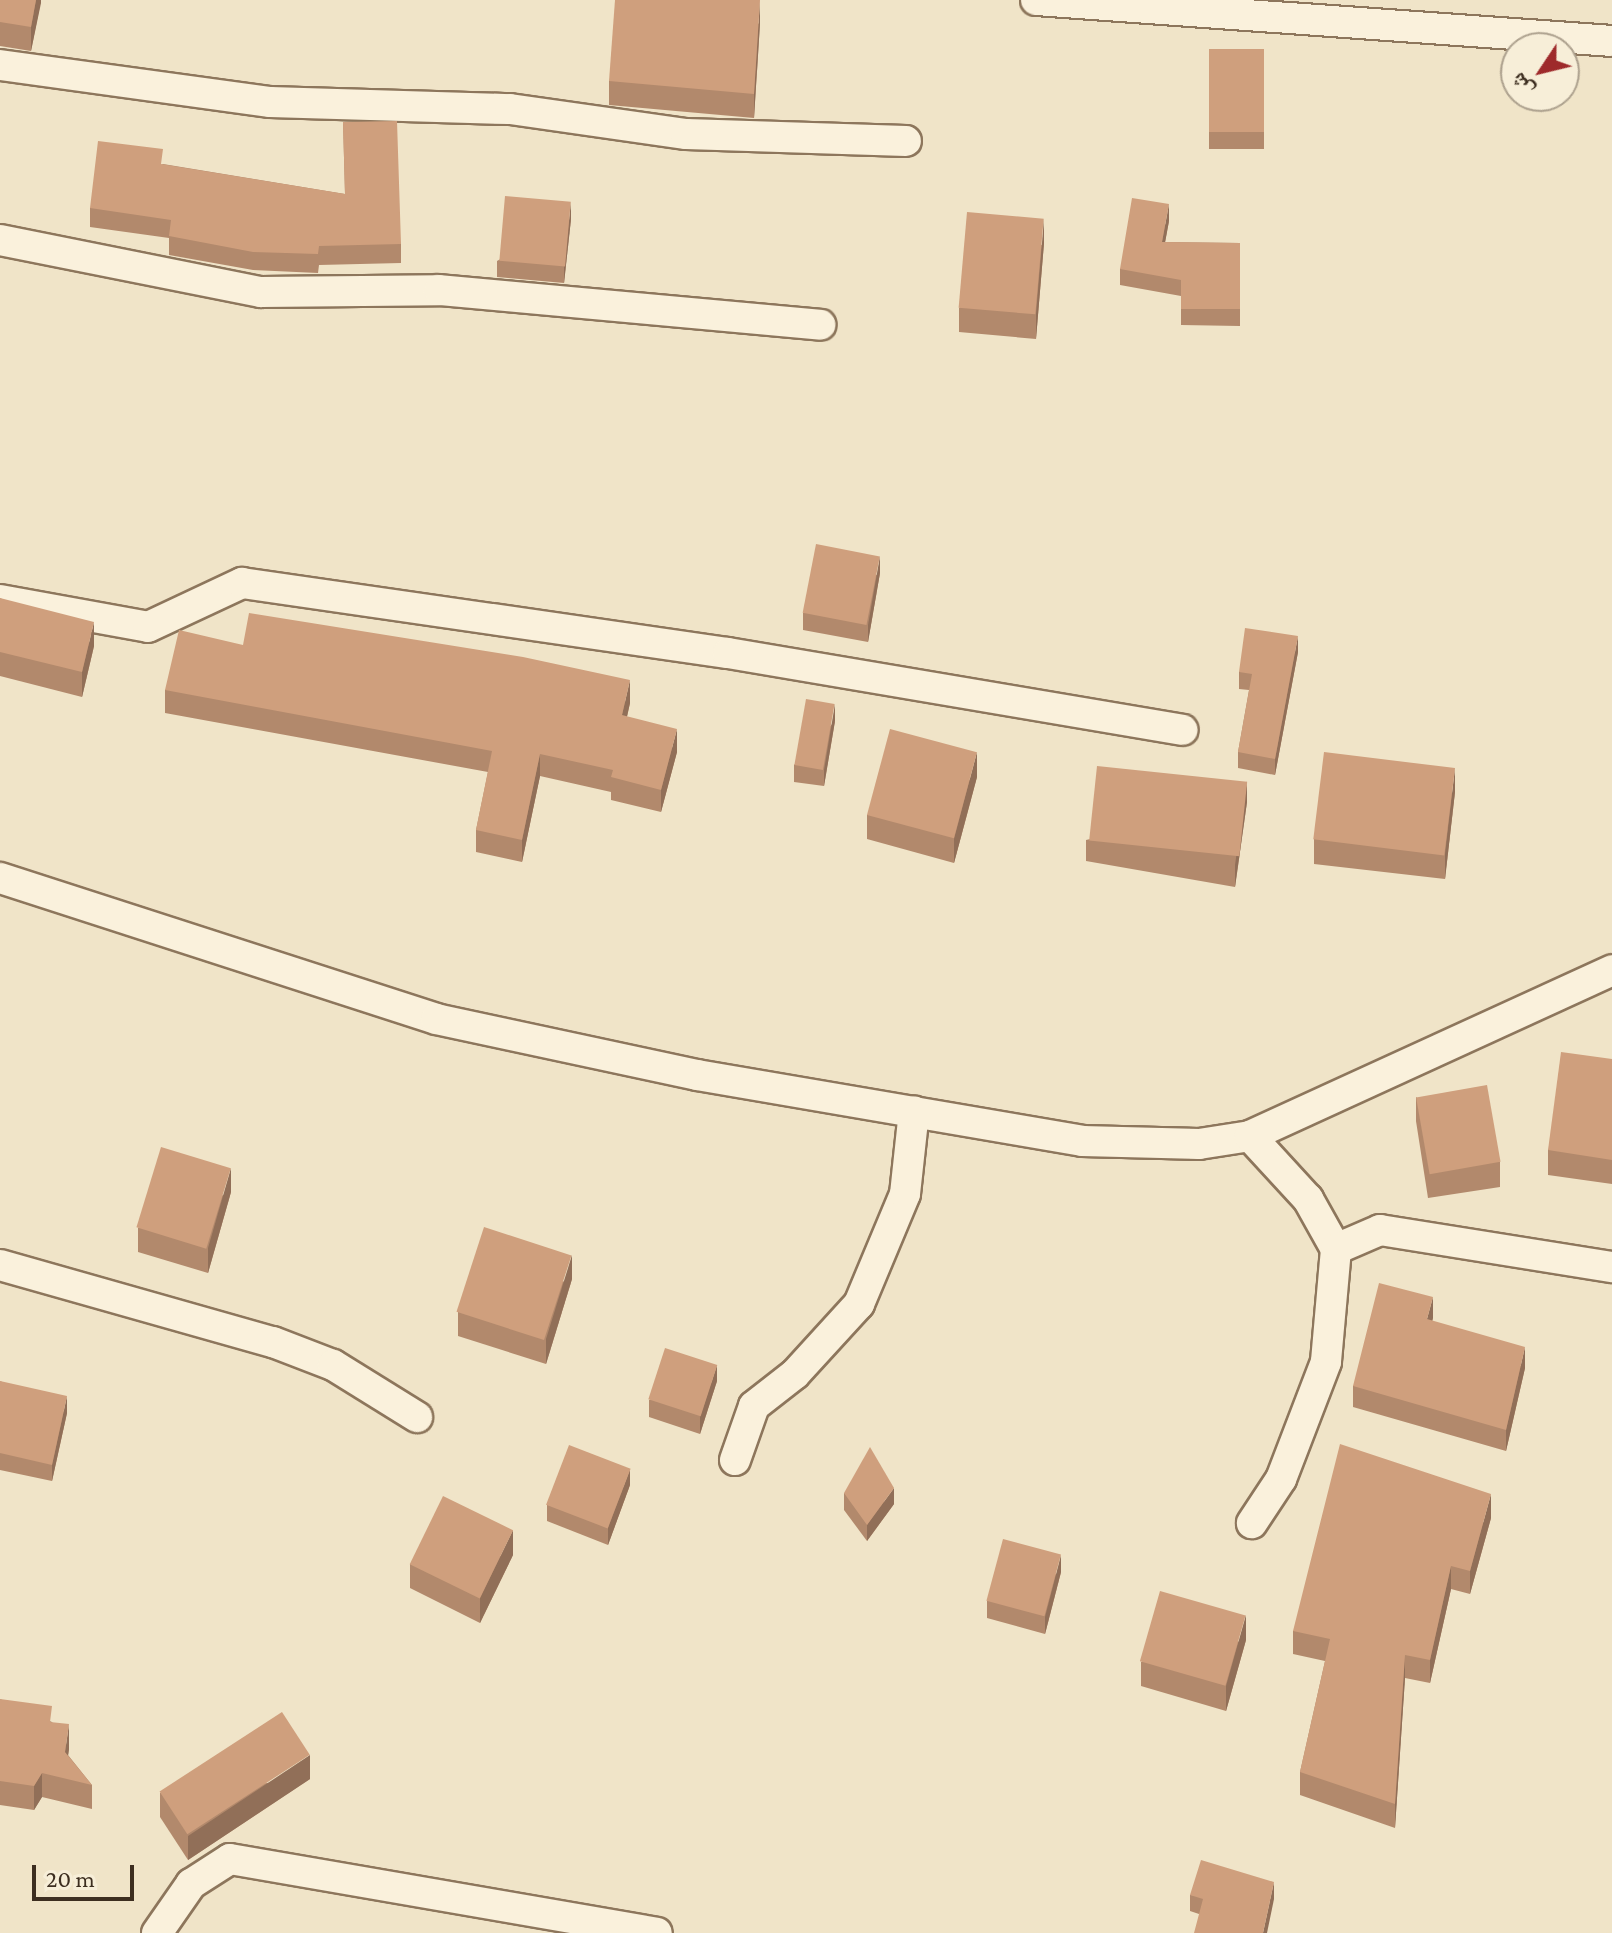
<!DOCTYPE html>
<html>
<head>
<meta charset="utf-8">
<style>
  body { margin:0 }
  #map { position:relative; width:1612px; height:1933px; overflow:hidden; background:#f0e4c8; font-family:"Crimson Pro","Noto Naskh Arabic",serif }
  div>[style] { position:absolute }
  .roads { filter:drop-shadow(2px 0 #8d765c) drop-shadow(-2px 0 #8d765c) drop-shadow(0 2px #8d765c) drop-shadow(0 -2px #8d765c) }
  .minor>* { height:30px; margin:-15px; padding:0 15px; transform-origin:15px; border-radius:15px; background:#faf1dc }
  .wall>* { inset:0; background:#b2896c; transform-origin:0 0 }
  .shaded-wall>* { inset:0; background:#916f58 }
  .building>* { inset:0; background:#cf9f7d; transform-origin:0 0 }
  span { translate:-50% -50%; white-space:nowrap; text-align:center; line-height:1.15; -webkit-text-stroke:8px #f7eed8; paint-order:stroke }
  .north { position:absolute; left:1500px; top:32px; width:80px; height:80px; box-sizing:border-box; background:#f7eed8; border:2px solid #ada18e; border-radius:50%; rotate:235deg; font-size:22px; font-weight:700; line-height:32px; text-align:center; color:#3d2e20 }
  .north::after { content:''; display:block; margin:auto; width:28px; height:36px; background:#9e2a2b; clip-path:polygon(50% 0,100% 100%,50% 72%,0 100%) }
  .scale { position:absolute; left:32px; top:1865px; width:102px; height:36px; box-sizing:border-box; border:4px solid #3d2e20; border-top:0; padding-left:10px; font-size:24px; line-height:28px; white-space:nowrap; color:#3d2e20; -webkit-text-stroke:6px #f7eed8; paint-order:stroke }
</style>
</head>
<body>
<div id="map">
  <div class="roads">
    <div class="minor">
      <i style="left:1036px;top:0;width:577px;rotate:4.07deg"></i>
      <i style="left:0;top:65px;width:273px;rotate:7.8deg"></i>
      <i style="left:270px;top:102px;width:240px;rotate:1.7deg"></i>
      <i style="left:510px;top:109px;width:178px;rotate:8.1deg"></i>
      <i style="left:686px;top:134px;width:220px;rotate:1.8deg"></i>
      <i style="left:0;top:240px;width:266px;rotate:11.3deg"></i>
      <i style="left:261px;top:292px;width:178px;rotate:-0.6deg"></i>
      <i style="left:439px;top:290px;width:383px;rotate:5.2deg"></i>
      <i style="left:0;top:600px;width:150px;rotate:10.3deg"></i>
      <i style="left:148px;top:627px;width:104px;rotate:-25.1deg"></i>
      <i style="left:242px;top:583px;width:491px;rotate:8.2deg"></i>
      <i style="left:728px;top:653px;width:461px;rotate:9.6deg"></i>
      <i style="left:0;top:878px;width:458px;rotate:17.9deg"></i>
      <i style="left:436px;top:1019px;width:267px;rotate:12.1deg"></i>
      <i style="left:697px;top:1075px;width:391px;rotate:9.7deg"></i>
      <i style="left:1082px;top:1141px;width:117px;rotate:1.5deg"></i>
      <i style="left:1199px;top:1144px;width:52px;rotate:-8.9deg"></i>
      <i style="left:1250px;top:1136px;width:398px;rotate:-24.6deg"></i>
      <i style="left:1250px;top:1136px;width:86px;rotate:47.4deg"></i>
      <i style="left:1308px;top:1199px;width:57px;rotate:60.8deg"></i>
      <i style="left:1336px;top:1249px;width:113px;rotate:95.1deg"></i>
      <i style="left:1326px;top:1362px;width:125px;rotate:111deg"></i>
      <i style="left:1281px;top:1479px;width:53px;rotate:123.4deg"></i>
      <i style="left:1336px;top:1249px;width:48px;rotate:-23.4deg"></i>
      <i style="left:1380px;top:1230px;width:235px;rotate:9.1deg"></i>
      <i style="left:0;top:1265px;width:284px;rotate:15.8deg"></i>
      <i style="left:273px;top:1342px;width:64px;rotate:21deg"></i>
      <i style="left:333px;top:1365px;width:99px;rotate:31.8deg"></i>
      <i style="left:735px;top:1460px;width:57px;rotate:-70.6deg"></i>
      <i style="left:754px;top:1406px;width:52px;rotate:-38deg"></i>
      <i style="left:795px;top:1374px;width:95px;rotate:-47.6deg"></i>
      <i style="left:859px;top:1304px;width:119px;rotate:-67.3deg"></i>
      <i style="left:905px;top:1194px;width:83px;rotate:-83.8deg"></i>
      <i style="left:157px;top:1933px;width:60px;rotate:-55.2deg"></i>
      <i style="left:191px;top:1884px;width:46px;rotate:-32.7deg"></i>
      <i style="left:230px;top:1859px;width:433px;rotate:9.8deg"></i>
    </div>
  </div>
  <div class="wall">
    <i style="clip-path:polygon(0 0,41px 0,31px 51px,0 46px)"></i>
    <i style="clip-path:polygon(760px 23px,754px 118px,609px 105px,609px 81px)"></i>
    <i style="left:1209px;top:49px;width:55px;height:100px"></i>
    <i style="clip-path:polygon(343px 122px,401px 244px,401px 263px,319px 265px,318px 273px,253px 270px,169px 255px,169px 238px,90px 227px,90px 208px,163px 164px,345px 194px)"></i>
    <i style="clip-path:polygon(571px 219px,564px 283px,497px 277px,497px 261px)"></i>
    <i style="clip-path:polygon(1169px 221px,1165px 242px,1240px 243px,1240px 326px,1181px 325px,1181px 296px,1120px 285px,1120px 269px)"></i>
    <i style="clip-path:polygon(1044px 243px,1036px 339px,959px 332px,959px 308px)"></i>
    <i style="clip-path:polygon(880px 573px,868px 642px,803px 630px,803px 613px)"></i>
    <i style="clip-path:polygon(0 598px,94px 646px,82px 697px,0 676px)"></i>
    <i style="clip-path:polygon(243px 645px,630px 703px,627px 717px,677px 752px,661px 812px,611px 800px,611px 792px,540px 776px,522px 862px,476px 852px,476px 830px,488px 772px,165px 713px,165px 690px)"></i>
    <i style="clip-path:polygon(1298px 652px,1275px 775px,1238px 768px,1238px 752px,1249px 690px,1239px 689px,1239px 672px)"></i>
    <i style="clip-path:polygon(835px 721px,824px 786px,794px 782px,794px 765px)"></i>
    <i style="clip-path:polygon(977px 777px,954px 863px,867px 839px,867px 815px)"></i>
    <i style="clip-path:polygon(1455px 792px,1445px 879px,1314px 864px,1314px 839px)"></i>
    <i style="clip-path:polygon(1247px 802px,1235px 887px,1086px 861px,1086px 840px)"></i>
    <i style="clip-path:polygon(1612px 1059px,1612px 1184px,1548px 1175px,1548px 1150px)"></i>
    <i style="clip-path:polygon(1416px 1097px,1500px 1162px,1500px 1187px,1428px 1198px,1416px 1121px)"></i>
    <i style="clip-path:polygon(231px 1192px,208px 1273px,138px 1252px,138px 1228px)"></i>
    <i style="clip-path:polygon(572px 1279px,546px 1364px,458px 1336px,458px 1312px)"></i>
    <i style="clip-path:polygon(1433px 1318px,1432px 1321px,1525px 1368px,1506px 1451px,1353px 1407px,1353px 1386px)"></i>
    <i style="clip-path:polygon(0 1381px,67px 1413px,52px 1481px,0 1470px)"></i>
    <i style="clip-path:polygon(717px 1381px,700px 1434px,649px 1417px,649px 1400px)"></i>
    <i style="clip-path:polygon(630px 1485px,608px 1545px,547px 1521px,547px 1505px)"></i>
    <i style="clip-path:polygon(844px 1493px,894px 1504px,867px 1541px,844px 1510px)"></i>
    <i style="clip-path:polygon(1491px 1518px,1470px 1594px,1451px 1589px,1430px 1683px,1405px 1678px,1395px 1828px,1300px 1795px,1300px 1772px,1325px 1661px,1293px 1654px,1293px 1631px)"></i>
    <i style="clip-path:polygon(513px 1555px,480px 1623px,410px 1588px,410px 1564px)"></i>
    <i style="clip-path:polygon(1061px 1572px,1045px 1634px,987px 1618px,987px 1601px)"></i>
    <i style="clip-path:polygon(1246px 1640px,1226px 1711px,1141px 1686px,1141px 1662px)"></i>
    <i style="clip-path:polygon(0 1699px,52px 1722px,69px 1749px,68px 1755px,92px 1785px,92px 1809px,42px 1797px,34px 1810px,0 1805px)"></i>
    <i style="clip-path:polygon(310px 1779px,188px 1860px,160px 1817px,160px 1793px)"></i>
    <i style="clip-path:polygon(1190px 1895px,1274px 1899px,1199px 1914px,1190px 1911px)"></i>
  </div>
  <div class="shaded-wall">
    <i style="clip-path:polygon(36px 0,41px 0,41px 3px,31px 51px,31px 27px)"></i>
    <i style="clip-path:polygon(760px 0,760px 23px,754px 118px,754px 94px)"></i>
    <i style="clip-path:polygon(571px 202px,571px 219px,564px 283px,564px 267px)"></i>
    <i style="clip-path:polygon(1169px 204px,1169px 221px,1162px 259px,1162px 242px)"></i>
    <i style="clip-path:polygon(1044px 219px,1044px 243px,1036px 339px,1036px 314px)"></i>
    <i style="clip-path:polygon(880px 556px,880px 573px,868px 642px,868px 625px)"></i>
    <i style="clip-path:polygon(94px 622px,94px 646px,82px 697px,82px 672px)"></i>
    <i style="clip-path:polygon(1298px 636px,1298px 652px,1275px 775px,1275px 759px)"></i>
    <i style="clip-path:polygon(630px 680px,630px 703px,622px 738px,622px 715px)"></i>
    <i style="clip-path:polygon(835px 704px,835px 721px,824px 786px,824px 770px)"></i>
    <i style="clip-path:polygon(677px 729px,677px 752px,661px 812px,661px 790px)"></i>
    <i style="clip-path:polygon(977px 752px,977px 777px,954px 863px,954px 839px)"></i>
    <i style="clip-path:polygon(540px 754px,540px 776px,522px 862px,522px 840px)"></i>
    <i style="clip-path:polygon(1455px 768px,1455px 792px,1445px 879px,1445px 854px)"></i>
    <i style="clip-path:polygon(1247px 781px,1247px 802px,1235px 887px,1235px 865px)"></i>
    <i style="clip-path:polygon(231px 1168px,231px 1192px,208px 1273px,208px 1248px)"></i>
    <i style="clip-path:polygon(572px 1255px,572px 1279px,546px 1364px,546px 1339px)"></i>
    <i style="clip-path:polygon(1433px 1297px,1433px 1318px,1427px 1340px,1427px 1319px)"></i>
    <i style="clip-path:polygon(1525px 1347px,1525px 1368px,1506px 1451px,1506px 1430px)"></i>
    <i style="clip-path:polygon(717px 1365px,717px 1381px,700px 1434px,700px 1417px)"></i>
    <i style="clip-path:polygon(67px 1396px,67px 1413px,52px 1481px,52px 1465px)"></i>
    <i style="clip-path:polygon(630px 1469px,630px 1485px,608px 1545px,608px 1528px)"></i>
    <i style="clip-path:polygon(894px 1488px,894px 1504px,867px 1541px,867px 1525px)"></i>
    <i style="clip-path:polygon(1491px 1494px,1491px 1518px,1470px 1594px,1470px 1571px)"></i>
    <i style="clip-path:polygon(513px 1530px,513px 1555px,480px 1623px,480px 1598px)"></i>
    <i style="clip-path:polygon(1061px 1555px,1061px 1572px,1045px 1634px,1045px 1617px)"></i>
    <i style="clip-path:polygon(1451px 1566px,1451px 1589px,1430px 1683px,1430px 1660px)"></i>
    <i style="clip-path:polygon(1246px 1615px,1246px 1640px,1226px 1711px,1226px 1686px)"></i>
    <i style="clip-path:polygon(1405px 1655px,1405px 1678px,1395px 1828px,1395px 1804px)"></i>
    <i style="clip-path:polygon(69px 1724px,69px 1749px,65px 1777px,65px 1752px)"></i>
    <i style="clip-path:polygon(310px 1755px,310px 1779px,188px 1860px,188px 1836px)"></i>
    <i style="clip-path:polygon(42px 1773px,42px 1797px,34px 1810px,34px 1786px)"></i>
    <i style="clip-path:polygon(1274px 1882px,1274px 1899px,1267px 1933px,1263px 1933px)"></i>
  </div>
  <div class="building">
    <i style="clip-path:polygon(0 0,36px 0,31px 27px,0 22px)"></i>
    <i style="clip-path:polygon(615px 0,760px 0,754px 94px,609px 81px)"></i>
    <i style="left:1209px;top:49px;width:55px;height:83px"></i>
    <i style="clip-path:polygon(397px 121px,401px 244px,319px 246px,318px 254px,253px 252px,169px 236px,171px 220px,90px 208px,98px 141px,163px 149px,161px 164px,345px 194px,343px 122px)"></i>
    <i style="left:505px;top:196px;width:66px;height:65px;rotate:5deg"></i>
    <i style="clip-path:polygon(1132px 198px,1169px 204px,1162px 242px,1240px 243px,1240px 309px,1181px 309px,1181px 280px,1120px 269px)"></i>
    <i style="left:967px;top:212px;width:77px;height:96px;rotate:5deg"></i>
    <i style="left:816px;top:544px;width:65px;height:70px;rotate:11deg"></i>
    <i style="clip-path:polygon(0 598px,94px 622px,82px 672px,0 652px)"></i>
    <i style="clip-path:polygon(249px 613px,523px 657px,630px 680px,622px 715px,677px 729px,661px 790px,611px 777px,613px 770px,540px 754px,522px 840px,476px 830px,492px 751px,165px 690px,179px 630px,243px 645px)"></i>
    <i style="clip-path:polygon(1245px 628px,1298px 636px,1275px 759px,1238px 752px,1252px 674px,1239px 672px)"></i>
    <i style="left:806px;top:699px;width:29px;height:67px;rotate:10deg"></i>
    <i style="left:890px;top:729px;width:90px;height:89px;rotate:15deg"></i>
    <i style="left:1324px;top:752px;width:132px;height:88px;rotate:7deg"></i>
    <i style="left:1097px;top:766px;width:151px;height:75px;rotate:6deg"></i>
    <i style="clip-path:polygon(1561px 1052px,1612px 1059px,1612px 1160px,1548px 1150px)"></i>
    <i style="left:1487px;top:1085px;width:78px;height:72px;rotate:80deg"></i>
    <i style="left:161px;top:1147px;width:73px;height:84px;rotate:17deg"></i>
    <i style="left:484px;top:1227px;width:92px;height:89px;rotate:18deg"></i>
    <i style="clip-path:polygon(1379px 1283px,1433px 1297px,1427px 1319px,1525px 1347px,1506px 1430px,1353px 1386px)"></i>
    <i style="left:665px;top:1348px;width:55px;height:54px;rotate:18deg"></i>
    <i style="clip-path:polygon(0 1381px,67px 1396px,52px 1465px,0 1453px)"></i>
    <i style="clip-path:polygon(1340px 1444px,1491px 1494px,1470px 1571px,1451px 1566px,1430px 1660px,1405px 1655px,1395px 1804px,1300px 1772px,1330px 1639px,1293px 1631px)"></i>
    <i style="left:569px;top:1445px;width:66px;height:64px;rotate:21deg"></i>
    <i style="clip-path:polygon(870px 1447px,894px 1488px,867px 1525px,844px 1493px)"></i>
    <i style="left:443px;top:1496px;width:78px;height:76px;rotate:26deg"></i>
    <i style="left:1003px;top:1539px;width:60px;height:64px;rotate:15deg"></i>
    <i style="left:1160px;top:1591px;width:89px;height:73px;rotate:16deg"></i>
    <i style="clip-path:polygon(0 1699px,52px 1706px,50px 1722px,69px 1724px,65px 1752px,92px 1785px,42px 1773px,34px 1786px,0 1781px)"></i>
    <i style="left:282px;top:1712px;width:51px;height:146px;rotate:57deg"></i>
    <i style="clip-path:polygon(1201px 1860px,1274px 1882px,1263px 1933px,1194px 1933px,1203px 1899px,1190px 1895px)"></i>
  </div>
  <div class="north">ش</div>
  <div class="scale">20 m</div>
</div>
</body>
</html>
